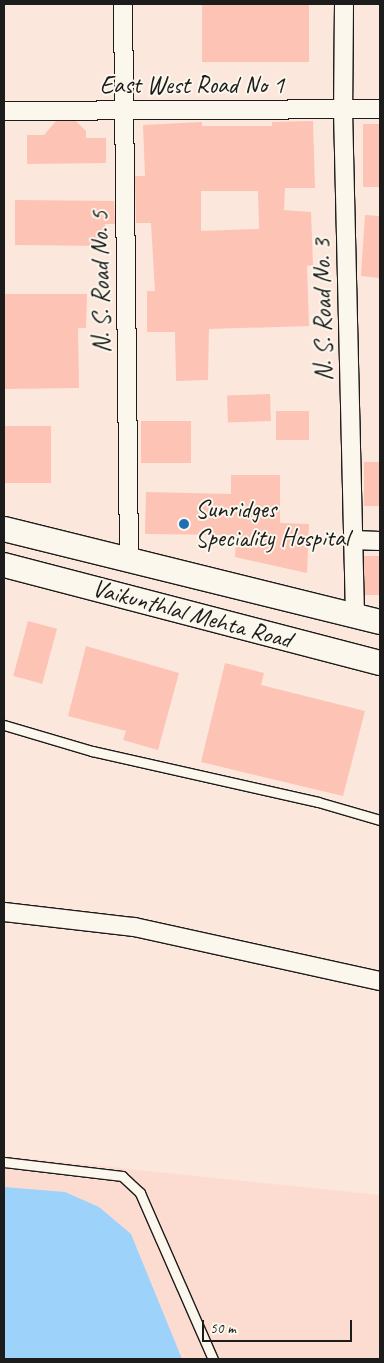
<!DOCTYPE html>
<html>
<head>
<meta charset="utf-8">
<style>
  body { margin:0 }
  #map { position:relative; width:384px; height:1363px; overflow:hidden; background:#fce7dc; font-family:Caveat,sans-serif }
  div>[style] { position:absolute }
  .built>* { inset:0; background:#fcdcd0 }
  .water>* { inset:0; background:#9dd2fb }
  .building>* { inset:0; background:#fdc3b5; transform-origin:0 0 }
  .roads { filter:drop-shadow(1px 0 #1c1c1c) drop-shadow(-1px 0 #1c1c1c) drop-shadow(0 1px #1c1c1c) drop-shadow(0 -1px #1c1c1c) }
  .lane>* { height:9px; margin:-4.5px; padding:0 4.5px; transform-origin:4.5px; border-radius:4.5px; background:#fbf7ec }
  .street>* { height:18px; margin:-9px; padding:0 9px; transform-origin:9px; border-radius:9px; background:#fbf7ec }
  .secondary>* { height:24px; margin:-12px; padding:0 12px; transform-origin:12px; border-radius:12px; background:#fbf7ec }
  .dots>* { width:14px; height:14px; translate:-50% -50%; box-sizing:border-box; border:2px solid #fbf7ec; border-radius:50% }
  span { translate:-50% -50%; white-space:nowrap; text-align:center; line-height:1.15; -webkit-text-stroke:4px #fbf7ec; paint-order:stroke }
  .street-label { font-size:25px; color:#1c1c1c }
  .poi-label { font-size:25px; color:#1c1c1c }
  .left { translate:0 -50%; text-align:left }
  .frame { position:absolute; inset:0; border:5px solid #1c1c1c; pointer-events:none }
  .scale { position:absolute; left:202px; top:1320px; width:150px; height:22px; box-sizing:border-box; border:2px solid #1c1c1c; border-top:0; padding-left:6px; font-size:15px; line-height:18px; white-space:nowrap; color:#1c1c1c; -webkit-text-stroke:4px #fbf7ec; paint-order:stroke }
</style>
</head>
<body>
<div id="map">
  <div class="built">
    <i style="clip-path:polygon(4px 1156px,380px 1195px,380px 1359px,4px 1359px)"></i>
  </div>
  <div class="water">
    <i style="clip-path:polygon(4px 1187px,65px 1192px,99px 1207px,131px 1234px,182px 1359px,4px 1359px)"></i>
  </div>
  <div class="building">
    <i style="left:202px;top:4px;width:107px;height:58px"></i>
    <i style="clip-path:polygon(56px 121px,76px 121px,86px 131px,86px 138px,106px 138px,106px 163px,27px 164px,27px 135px,44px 135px)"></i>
    <i style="clip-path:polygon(evenodd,313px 121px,315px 188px,285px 188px,284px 210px,311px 212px,313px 265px,307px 266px,309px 326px,209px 329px,208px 380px,176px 381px,175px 332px,147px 332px,147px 291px,155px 291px,151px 223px,136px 223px,135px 176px,145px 176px,143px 125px,202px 122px,202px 126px,272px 126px,272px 122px,313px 121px,201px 191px,258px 191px,259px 229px,201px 231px,201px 191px)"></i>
    <i style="left:363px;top:124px;width:17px;height:63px"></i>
    <i style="clip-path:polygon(15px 200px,114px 201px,115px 224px,105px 224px,105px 246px,15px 245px)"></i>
    <i style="clip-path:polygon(365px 215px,380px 216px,380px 278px,361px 276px)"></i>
    <i style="clip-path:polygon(4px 294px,87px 294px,86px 328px,78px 328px,79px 388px,4px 389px)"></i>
    <i style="left:270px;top:394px;width:27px;height:43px;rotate:88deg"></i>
    <i style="left:276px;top:411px;width:33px;height:29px"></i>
    <i style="left:141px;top:421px;width:50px;height:42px"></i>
    <i style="left:4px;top:426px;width:47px;height:57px"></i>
    <i style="left:380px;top:462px;width:44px;height:16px;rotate:90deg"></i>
    <i style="clip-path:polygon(231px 475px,280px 475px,280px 523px,309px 524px,307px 573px,235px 557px,236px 535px,145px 534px,146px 492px,231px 494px)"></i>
    <i style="left:364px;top:556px;width:16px;height:39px"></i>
    <i style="left:28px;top:621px;width:30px;height:57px;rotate:15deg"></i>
    <i style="clip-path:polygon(86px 646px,179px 673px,158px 750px,123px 740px,126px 731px,68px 716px)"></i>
    <i style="clip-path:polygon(225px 663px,264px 673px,261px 685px,365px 711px,343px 796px,201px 762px)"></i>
  </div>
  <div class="roads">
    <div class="lane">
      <i style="left:4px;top:725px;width:92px;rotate:16.5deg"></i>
      <i style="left:92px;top:751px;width:232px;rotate:12.7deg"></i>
      <i style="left:318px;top:802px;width:65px;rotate:16.2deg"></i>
      <i style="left:4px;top:1162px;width:119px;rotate:6.8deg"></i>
      <i style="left:122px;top:1176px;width:25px;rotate:43deg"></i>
      <i style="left:140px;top:1193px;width:181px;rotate:66.3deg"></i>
    </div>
    <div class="street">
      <i style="left:123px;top:4px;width:556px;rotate:89.38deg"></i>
      <i style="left:344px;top:4px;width:106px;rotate:90.5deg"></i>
      <i style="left:343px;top:110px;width:505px;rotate:88.64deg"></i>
      <i style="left:4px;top:111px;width:376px;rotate:-0.3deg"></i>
      <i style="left:353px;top:540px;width:27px;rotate:2deg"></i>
      <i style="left:4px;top:912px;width:131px;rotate:6.6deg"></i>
      <i style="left:134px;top:927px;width:252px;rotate:12.4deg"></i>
    </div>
    <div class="secondary">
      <i style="left:4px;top:529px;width:387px;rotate:13.9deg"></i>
      <i style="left:4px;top:565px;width:389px;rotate:14.6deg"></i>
    </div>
  </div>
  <div class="dots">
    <i style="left:184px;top:524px;background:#1f6fb2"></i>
  </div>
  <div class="street-label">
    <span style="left:192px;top:85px">East West Road No 1</span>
    <span style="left:101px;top:282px;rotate:-91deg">N. S. Road No. 5</span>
    <span style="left:323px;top:310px;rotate:-91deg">N. S. Road No. 3</span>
    <span style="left:192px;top:614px;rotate:15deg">Vaikunthlal Mehta Road</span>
  </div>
  <div class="poi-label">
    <span class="left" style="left:195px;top:524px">Sunridges<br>Speciality Hospital</span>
  </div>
  <div class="frame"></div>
  <div class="scale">50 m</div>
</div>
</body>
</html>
